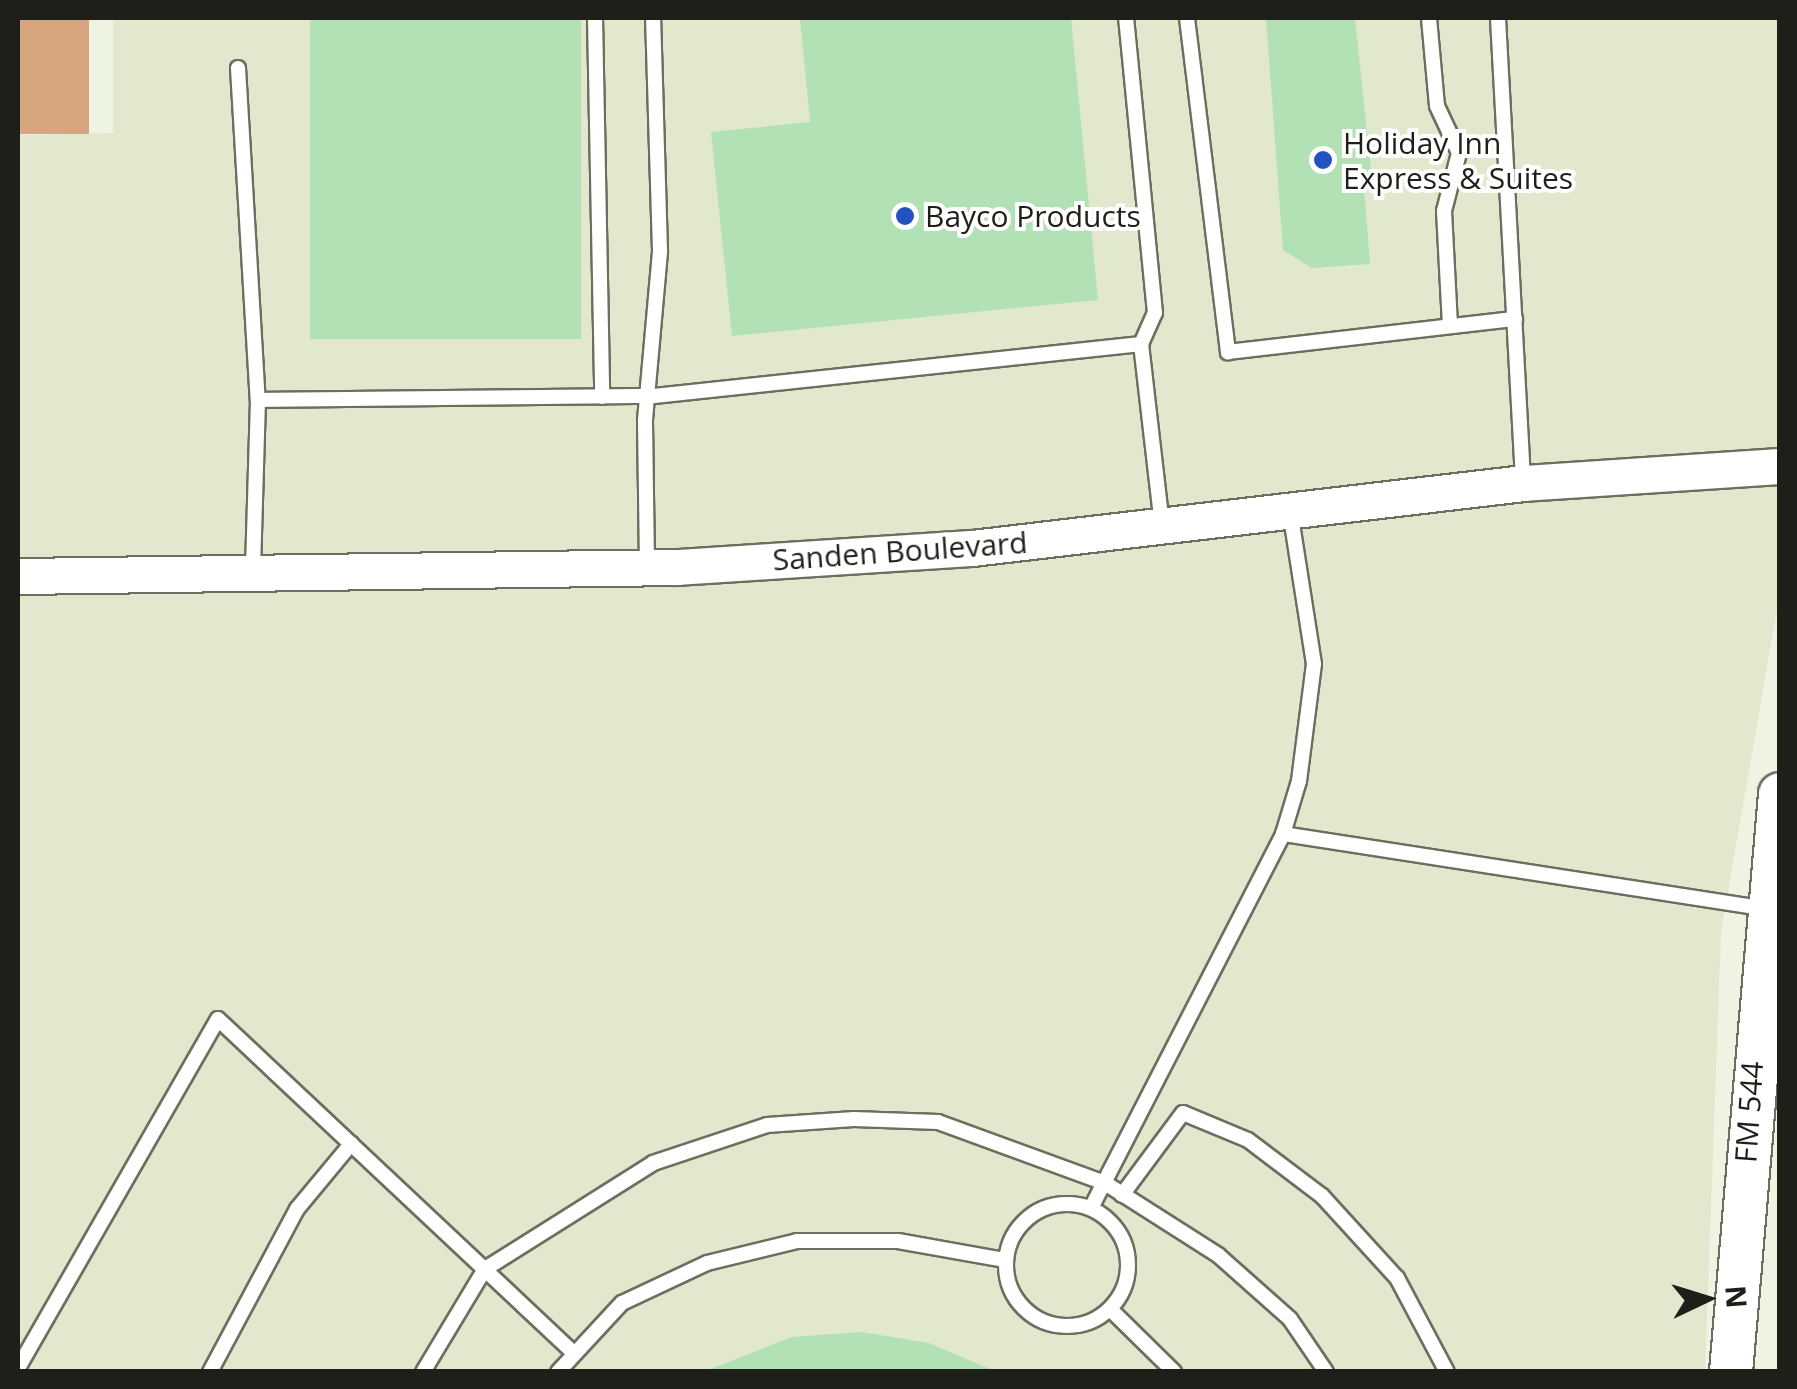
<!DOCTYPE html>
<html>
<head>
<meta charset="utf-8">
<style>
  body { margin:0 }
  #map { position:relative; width:1797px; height:1389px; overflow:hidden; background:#eff3e1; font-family:"Open Sans",sans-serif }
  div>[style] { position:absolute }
  .built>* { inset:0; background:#e2e8ce }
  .forest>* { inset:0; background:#d7a680; transform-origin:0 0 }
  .building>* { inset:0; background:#b1e1b5; transform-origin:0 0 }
  .roads { filter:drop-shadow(2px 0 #6b6f5f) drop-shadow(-2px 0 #6b6f5f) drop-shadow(0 2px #6b6f5f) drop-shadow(0 -2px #6b6f5f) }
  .service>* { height:14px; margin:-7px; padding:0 7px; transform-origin:7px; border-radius:7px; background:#fff }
  .service>.ring { margin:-7px; padding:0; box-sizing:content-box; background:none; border:14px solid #fff; border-radius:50% }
  .tertiary>* { height:35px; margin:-17.5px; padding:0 17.5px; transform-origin:17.5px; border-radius:17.5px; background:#fff }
  .primary>* { height:42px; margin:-21px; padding:0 21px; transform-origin:21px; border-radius:21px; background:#fff }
  .dots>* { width:28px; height:28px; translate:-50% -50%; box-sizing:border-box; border:5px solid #fff; border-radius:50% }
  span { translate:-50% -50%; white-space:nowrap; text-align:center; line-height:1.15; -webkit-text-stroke:8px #fff; paint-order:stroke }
  .poi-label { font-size:30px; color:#1d1f18 }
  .left { translate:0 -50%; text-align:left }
  .street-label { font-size:30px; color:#1d1f18 }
  .frame { position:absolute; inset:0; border:20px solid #1d1f18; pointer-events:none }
  .north { position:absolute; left:1657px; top:1249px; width:100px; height:100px; -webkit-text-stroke:8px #fff; paint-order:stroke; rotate:86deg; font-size:28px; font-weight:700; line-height:40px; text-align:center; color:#1d1f18 }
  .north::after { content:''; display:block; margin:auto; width:35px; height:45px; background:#1d1f18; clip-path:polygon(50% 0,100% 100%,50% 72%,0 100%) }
</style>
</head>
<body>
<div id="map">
  <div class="built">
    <i style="clip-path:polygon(113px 18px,1779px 18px,1779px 598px,1721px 932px,1705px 1371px,18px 1371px,18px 135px,113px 133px)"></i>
  </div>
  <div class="forest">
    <i style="left:18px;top:18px;width:71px;height:116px"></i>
  </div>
  <div class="building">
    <i style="left:310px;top:18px;width:271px;height:321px"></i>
    <i style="clip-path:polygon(800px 18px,1071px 18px,1098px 300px,732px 336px,711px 132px,810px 122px)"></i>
    <i style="clip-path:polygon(1266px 18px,1355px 18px,1373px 189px,1364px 188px,1370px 264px,1312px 268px,1283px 250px)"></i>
    <i style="clip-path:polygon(861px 1332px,929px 1343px,997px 1372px,703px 1372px,792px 1337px)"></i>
  </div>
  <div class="roads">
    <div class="service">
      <i style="left:595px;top:18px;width:379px;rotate:88.9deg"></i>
      <i style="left:1187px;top:18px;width:337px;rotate:83deg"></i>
      <i style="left:1228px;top:352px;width:289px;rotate:-6.6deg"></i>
      <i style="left:1429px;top:18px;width:88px;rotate:84.8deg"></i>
      <i style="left:1437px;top:106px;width:52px;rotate:64.9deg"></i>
      <i style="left:1459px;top:153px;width:60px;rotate:104.5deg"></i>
      <i style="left:1444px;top:211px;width:115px;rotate:87deg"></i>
      <i style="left:1498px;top:18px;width:464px;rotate:86.9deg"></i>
      <i style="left:238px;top:68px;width:333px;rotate:86.6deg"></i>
      <i style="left:258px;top:400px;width:172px;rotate:91.7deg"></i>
      <i style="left:1141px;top:344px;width:183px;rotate:83.4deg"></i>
      <i style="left:258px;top:400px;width:396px;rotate:-0.6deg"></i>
      <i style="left:654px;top:396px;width:490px;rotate:-6.1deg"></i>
      <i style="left:1141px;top:344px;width:34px;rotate:-66deg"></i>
      <i style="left:1155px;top:313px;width:296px;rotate:-95.6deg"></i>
      <i style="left:647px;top:565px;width:145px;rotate:-90.8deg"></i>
      <i style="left:645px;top:420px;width:170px;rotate:-84.9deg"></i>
      <i style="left:660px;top:251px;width:233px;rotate:-91.7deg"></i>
      <i style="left:1283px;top:834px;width:489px;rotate:8.8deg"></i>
      <i style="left:1122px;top:1195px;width:102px;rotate:-53.4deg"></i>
      <i style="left:1183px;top:1113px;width:70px;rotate:22.6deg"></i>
      <i style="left:1248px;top:1140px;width:93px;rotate:37.1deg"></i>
      <i style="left:1322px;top:1196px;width:111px;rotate:47.6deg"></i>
      <i style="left:1397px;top:1278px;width:106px;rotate:62deg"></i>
      <i class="ring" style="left:1006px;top:1204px;width:108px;height:108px"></i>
      <i style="left:1091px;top:1208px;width:420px;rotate:-62.8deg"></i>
      <i style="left:1283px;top:834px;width:55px;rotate:-73.2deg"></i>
      <i style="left:1299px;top:781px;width:118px;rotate:-82.7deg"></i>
      <i style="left:1314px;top:664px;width:156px;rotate:-98.9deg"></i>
      <i style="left:1110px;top:1309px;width:90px;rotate:44.5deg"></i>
      <i style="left:18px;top:1368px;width:402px;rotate:-60.2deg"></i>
      <i style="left:218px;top:1019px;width:485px;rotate:43.2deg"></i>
      <i style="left:210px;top:1372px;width:185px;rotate:-61.9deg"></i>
      <i style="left:297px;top:1209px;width:85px;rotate:-50.3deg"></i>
      <i style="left:423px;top:1372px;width:120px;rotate:-59deg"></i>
      <i style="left:485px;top:1269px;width:199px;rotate:-32.2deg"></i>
      <i style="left:653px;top:1163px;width:120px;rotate:-18.4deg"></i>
      <i style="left:767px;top:1125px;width:87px;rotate:-3.9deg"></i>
      <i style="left:854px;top:1119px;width:84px;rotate:2deg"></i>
      <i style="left:938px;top:1122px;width:178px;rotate:20.1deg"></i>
      <i style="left:1105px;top:1183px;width:134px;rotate:32.5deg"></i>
      <i style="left:1218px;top:1255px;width:96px;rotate:41.6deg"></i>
      <i style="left:1290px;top:1319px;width:64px;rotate:55.8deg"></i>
      <i style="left:558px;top:1372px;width:94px;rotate:-47.2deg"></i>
      <i style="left:622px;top:1303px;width:94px;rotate:-25.2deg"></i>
      <i style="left:707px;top:1263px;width:93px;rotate:-13.7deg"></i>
      <i style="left:797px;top:1241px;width:101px"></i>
      <i style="left:898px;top:1241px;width:109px;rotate:10.1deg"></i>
    </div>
    <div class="tertiary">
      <i style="left:18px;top:576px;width:659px;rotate:-0.78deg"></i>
      <i style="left:677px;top:567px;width:296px;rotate:-3.7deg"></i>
      <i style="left:972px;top:548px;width:556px;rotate:-6.72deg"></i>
      <i style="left:1524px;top:483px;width:257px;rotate:-3.8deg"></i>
    </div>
    <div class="primary">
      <i style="left:1731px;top:1372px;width:580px;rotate:-85.15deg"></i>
    </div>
  </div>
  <div class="dots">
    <i style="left:1323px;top:160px;background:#2352c0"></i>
    <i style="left:905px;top:216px;background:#2352c0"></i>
  </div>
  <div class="poi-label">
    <span class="left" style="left:1343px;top:160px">Holiday Inn<br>Express &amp; Suites</span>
    <span class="left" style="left:925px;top:216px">Bayco Products</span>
  </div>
  <div class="street-label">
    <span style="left:900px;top:551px;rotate:-4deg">Sanden Boulevard</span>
    <span style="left:1749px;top:1112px;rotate:-86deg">FM 544</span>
  </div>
  <div class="frame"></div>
  <div class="north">N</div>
</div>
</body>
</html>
